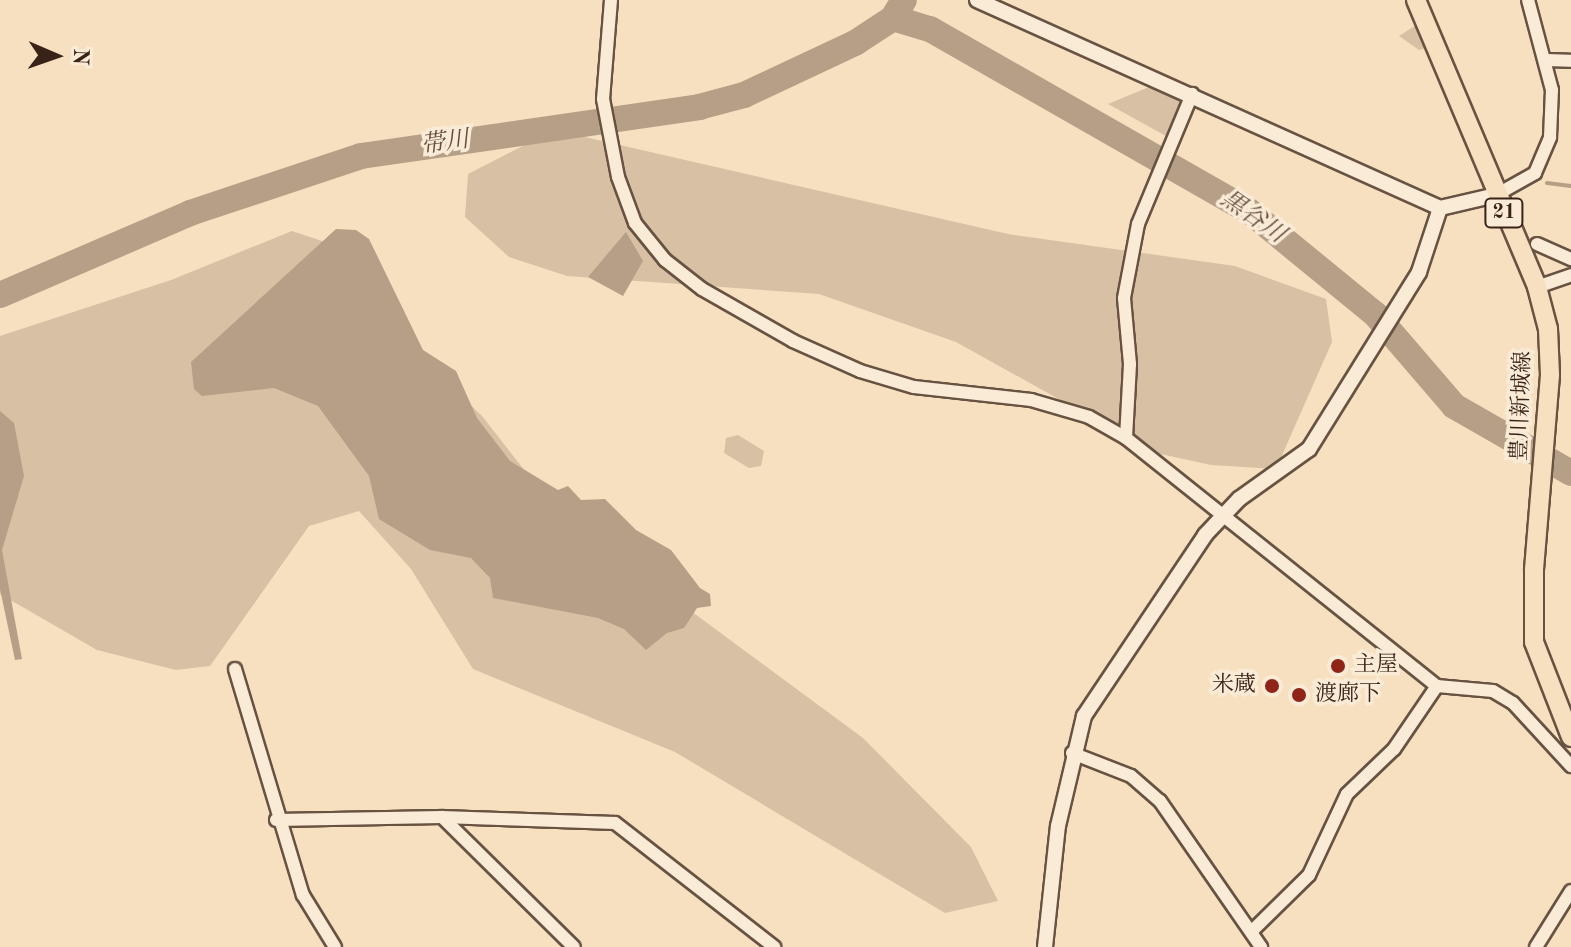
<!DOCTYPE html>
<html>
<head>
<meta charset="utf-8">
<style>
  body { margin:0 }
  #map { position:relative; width:1571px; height:947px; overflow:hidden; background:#f7e0c0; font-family:"Old Standard TT","Noto Serif JP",serif }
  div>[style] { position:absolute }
  .green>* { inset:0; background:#d7c0a3 }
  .water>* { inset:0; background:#b69f87 }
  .stream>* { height:4px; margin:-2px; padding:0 2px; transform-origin:2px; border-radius:2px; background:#b69f87 }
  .river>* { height:26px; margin:-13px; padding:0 13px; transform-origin:13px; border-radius:13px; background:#b69f87 }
  .roads { filter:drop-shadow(2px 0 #685242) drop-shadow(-2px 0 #685242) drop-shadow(0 2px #685242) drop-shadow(0 -2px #685242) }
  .minor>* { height:12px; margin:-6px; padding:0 6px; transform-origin:6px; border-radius:6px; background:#faebd6 }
  .tertiary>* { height:14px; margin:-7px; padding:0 7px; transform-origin:7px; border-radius:7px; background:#faebd6 }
  .primary>* { height:18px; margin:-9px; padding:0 9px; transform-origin:9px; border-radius:9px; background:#f7e0c0 }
  .dots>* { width:22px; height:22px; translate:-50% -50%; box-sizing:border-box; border:4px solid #faebd6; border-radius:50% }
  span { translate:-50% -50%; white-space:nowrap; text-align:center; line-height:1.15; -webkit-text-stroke:7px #faebd6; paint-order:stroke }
  .shield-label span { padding:2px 6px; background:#faebd6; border:2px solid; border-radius:6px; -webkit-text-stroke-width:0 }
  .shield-label { font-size:20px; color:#392218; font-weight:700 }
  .street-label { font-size:22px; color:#392218 }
  .poi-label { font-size:22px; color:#392218 }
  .left { translate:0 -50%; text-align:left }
  .right { translate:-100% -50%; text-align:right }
  .water-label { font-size:24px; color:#654e3f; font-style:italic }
  .north { position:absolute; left:16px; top:16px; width:80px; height:80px; -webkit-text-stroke:6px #faebd6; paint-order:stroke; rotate:92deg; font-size:22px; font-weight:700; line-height:32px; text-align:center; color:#392218 }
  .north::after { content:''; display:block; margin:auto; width:28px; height:36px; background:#392218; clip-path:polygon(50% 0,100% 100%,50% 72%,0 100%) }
</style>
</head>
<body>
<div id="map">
  <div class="green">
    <i style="clip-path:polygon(1418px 24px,1427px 48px,1419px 50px,1399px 36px)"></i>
    <i style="clip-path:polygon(1149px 87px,1181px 102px,1166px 136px,1108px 104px)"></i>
    <i style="clip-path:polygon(554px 130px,1008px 234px,1235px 266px,1326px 299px,1332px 342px,1276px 469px,1211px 465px,1156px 453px,956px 342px,819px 294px,567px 276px,509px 257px,465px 217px,468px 174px)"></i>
    <i style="clip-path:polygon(292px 231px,328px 243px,397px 334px,482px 416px,540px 490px,626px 563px,863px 738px,971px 847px,998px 901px,945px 913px,675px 752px,473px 669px,411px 569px,359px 511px,309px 526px,210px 666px,176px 670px,97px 650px,0 594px,0 336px,171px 280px)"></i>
    <i style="clip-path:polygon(738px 435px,764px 451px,761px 466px,749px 468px,724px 453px,726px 438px)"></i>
  </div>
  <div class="water">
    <i style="clip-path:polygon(336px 229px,356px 230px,369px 239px,423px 350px,456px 371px,477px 418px,510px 461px,558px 490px,568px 486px,581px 500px,605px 499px,636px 530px,671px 550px,700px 588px,710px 594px,711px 606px,697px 608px,684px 628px,667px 633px,646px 650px,624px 629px,598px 618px,493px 598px,490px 578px,471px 558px,430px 550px,379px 519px,369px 476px,318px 406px,274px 388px,202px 396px,194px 389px,191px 362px)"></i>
    <i style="clip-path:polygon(626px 232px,643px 261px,623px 296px,588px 277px)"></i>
    <i style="clip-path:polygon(0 411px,14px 423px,24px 476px,2px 550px,22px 659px,15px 660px,0 589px)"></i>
  </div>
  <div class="stream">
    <i style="left:1547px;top:183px;width:24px;rotate:7deg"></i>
  </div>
  <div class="river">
    <i style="left:893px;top:18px;width:39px;rotate:17deg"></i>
    <i style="left:930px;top:29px;width:367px;rotate:29.7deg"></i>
    <i style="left:1249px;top:211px;width:163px;rotate:39.3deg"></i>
    <i style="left:1375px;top:314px;width:121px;rotate:49.3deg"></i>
    <i style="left:1454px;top:406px;width:135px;rotate:29.8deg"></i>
    <i style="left:0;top:295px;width:207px;rotate:-23.3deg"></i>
    <i style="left:190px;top:213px;width:180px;rotate:-18.4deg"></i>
    <i style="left:361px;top:156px;width:342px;rotate:-8.2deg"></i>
    <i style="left:699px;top:107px;width:47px;rotate:-14.9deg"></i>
    <i style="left:744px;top:95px;width:123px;rotate:-25.1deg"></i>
    <i style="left:855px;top:43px;width:45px;rotate:-33.3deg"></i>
    <i style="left:893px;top:18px;width:21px;rotate:-59deg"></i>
  </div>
  <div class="roads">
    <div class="minor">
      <i style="left:611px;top:0;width:99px;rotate:94.6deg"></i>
      <i style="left:603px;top:99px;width:79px;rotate:79.1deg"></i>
      <i style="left:618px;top:177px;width:49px;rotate:69.7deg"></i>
      <i style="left:635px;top:223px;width:48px;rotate:51deg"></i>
      <i style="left:665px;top:260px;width:47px;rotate:38.1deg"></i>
      <i style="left:702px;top:289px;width:105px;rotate:29.7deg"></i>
      <i style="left:793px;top:341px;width:73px;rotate:24.1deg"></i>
      <i style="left:860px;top:371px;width:56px;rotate:16.5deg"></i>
      <i style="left:914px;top:387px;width:118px;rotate:6.3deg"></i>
      <i style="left:1031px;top:400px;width:60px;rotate:16.3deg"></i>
      <i style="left:1089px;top:417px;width:43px;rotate:29.6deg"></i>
      <i style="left:1126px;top:438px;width:398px;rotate:38.6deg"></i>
      <i style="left:1437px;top:686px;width:56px;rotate:5.1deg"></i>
      <i style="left:1493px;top:691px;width:23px;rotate:31deg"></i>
      <i style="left:1513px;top:703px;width:86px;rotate:47.4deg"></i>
      <i style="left:1545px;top:60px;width:26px;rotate:2deg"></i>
      <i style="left:1496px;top:195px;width:45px;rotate:-29.4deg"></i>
      <i style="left:1535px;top:173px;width:39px;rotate:-67deg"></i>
      <i style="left:1550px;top:137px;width:47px;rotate:-87.6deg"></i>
      <i style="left:1552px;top:90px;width:93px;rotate:-104.9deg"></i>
      <i style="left:1537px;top:244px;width:37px;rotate:24deg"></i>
      <i style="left:1537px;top:287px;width:36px;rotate:-19deg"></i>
      <i style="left:1126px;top:438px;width:74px;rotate:-86.9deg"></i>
      <i style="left:1130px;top:364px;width:66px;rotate:-95.2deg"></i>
      <i style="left:1124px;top:298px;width:75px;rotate:-79.3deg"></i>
      <i style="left:1138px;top:224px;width:141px;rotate:-67.4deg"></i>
      <i style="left:235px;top:669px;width:236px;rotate:73.3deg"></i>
      <i style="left:303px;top:895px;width:61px;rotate:58.4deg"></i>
      <i style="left:1072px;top:753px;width:63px;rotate:21.3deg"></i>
      <i style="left:1131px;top:776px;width:38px;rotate:41deg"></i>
      <i style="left:1160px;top:801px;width:178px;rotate:55.3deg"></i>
      <i style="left:442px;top:817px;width:185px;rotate:44.6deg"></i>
      <i style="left:276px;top:820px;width:166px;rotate:-1deg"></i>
      <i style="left:442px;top:817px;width:173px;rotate:2deg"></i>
      <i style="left:615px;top:823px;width:202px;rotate:37.9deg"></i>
      <i style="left:1251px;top:932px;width:81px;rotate:-44.5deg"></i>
      <i style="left:1309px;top:875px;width:89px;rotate:-64.9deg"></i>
      <i style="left:1347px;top:794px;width:65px;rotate:-43.8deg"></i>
      <i style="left:1394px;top:749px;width:76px;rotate:-55.7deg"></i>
      <i style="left:1536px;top:947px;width:66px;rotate:-58deg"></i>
    </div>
    <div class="tertiary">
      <i style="left:977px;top:0;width:508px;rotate:24.19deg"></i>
      <i style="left:1440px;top:208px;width:57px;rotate:-13.1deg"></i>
      <i style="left:1045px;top:947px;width:122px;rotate:-83.9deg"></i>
      <i style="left:1058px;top:826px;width:113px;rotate:-76.7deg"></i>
      <i style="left:1084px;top:716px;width:218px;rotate:-56.2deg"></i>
      <i style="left:1205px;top:535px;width:50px;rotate:-46.6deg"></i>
      <i style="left:1239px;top:499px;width:86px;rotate:-35.5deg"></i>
      <i style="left:1309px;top:449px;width:208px;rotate:-58.1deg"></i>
      <i style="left:1419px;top:272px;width:67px;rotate:-71.8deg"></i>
    </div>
    <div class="primary">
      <i style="left:1416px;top:0;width:311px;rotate:67.1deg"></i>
      <i style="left:1537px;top:287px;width:43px;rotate:75.3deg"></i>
      <i style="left:1548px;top:329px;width:46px;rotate:87.5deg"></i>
      <i style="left:1550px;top:375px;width:197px;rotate:94.7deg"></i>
      <i style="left:1534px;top:571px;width:71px;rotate:90deg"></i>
      <i style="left:1534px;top:642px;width:102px;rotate:68.7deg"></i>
    </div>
  </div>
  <div class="dots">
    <i style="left:1338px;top:666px;background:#8f2418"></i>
    <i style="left:1272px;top:686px;background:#8f2418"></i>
    <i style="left:1299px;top:695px;background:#8f2418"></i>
  </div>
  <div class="shield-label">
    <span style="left:1504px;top:213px">21</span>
  </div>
  <div class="street-label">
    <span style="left:1522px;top:406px;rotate:-88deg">豊川新城線</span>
  </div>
  <div class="poi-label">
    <span class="left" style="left:1354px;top:666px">主屋</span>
    <span class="right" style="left:1256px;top:686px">米蔵</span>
    <span class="left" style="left:1315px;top:695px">渡廊下</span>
  </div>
  <div class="water-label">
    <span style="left:445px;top:144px;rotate:-8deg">帯川</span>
    <span style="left:1252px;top:218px;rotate:35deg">黒谷川</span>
  </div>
  <div class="north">N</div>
</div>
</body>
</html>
